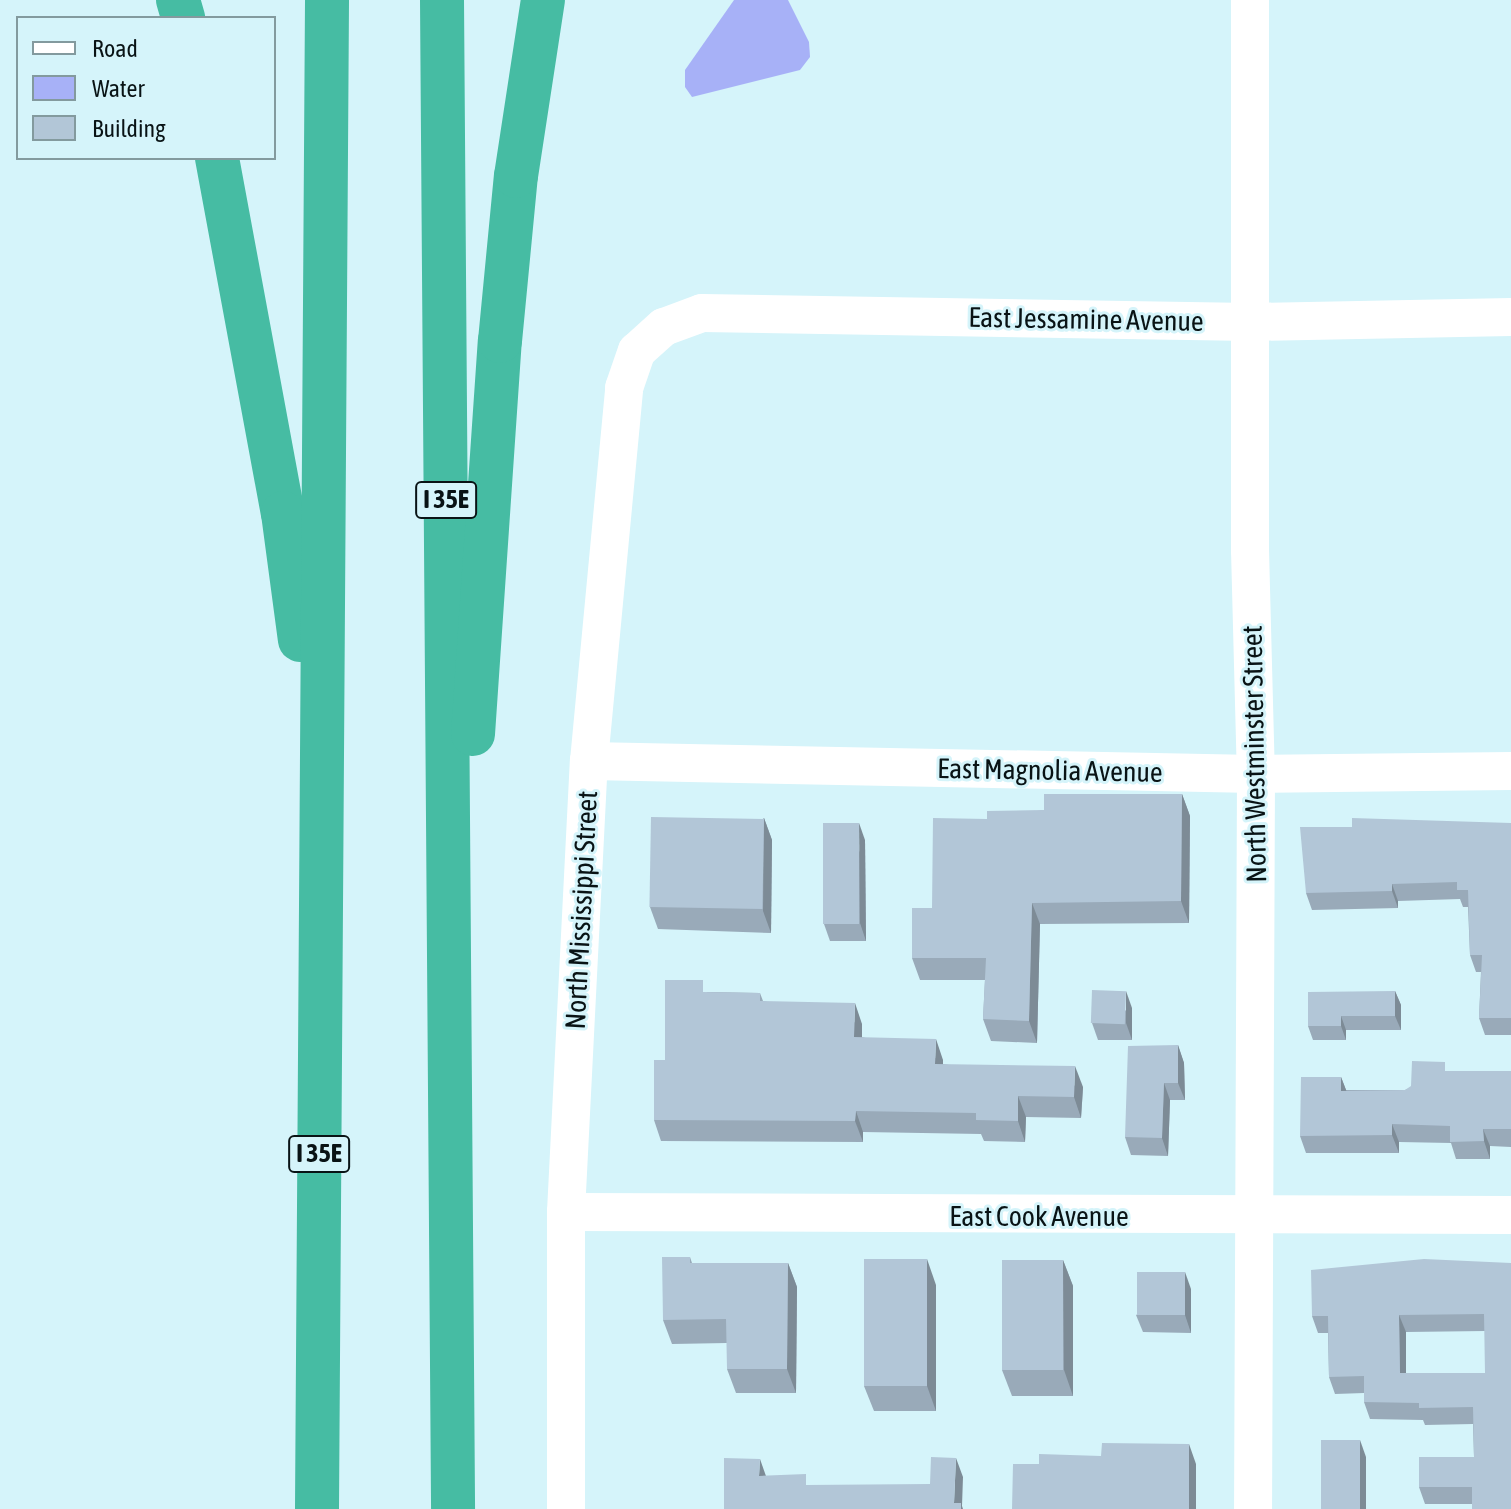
<!DOCTYPE html>
<html>
<head>
<meta charset="utf-8">
<style>
  body { margin:0 }
  #map { position:relative; width:1511px; height:1509px; overflow:hidden; background:#d5f4fa; font-family:"Asap Condensed",sans-serif }
  div>[style] { position:absolute }
  .water>* { inset:0; background:#a7b1f7 }
  .minor>* { height:38px; margin:-19px; padding:0 19px; transform-origin:19px; border-radius:19px; background:#fff }
  .highway>* { height:44px; margin:-22px; padding:0 22px; transform-origin:22px; border-radius:22px; background:#46bca3 }
  .wall>* { inset:0; background:#99aab9 }
  .shaded-wall>* { inset:0; background:#7d8b96 }
  .building>* { inset:0; background:#b2c6d7; transform-origin:0 0 }
  span { translate:-50% -50%; white-space:nowrap; text-align:center; line-height:1.15; -webkit-text-stroke:6px #d5f4fa; paint-order:stroke }
  .shield-label span { padding:2px 6px; background:#d5f4fa; border:2px solid; border-radius:6px; -webkit-text-stroke-width:0 }
  .shield-label { font-size:26px; color:#091315; font-weight:700 }
  .street-label { font-size:28px; color:#091315 }
  .legend { position:absolute; left:16px; top:16px; width:260px; height:144px; box-sizing:border-box; background:#d5f4fa; border:2px solid #839a9e; margin:0; padding:10px 14px; list-style:none; font-size:24px; color:#091315 }
  .legend li { display:flex; align-items:center; gap:16px; height:40px }
  .legend b { width:40px; border:2px solid #839a9e }
</style>
</head>
<body>
<div id="map">
  <div class="water">
    <i style="clip-path:polygon(734px 0,788px 0,809px 42px,810px 57px,800px 70px,692px 97px,685px 87px,685px 70px)"></i>
  </div>
  <div class="minor">
    <i style="left:1250px;top:0;width:550px;rotate:90deg"></i>
    <i style="left:1250px;top:550px;width:224px;rotate:88.5deg"></i>
    <i style="left:1256px;top:774px;width:735px;rotate:90.23deg"></i>
    <i style="left:589px;top:761px;width:667px;rotate:1.12deg"></i>
    <i style="left:1256px;top:774px;width:255px;rotate:-0.7deg"></i>
    <i style="left:566px;top:1212px;width:945px;rotate:0.18deg"></i>
    <i style="left:566px;top:1509px;width:297px;rotate:-90deg"></i>
    <i style="left:566px;top:1212px;width:452px;rotate:-87.1deg"></i>
    <i style="left:589px;top:761px;width:375px;rotate:-84.6deg"></i>
    <i style="left:624px;top:388px;width:39px;rotate:-71deg"></i>
    <i style="left:637px;top:351px;width:36px;rotate:-42deg"></i>
    <i style="left:664px;top:327px;width:40px;rotate:-20.2deg"></i>
    <i style="left:702px;top:313px;width:549px;rotate:0.94deg"></i>
    <i style="left:1251px;top:322px;width:260px;rotate:-1.1deg"></i>
  </div>
  <div class="highway">
    <i style="left:178px;top:0;width:19px;rotate:74deg"></i>
    <i style="left:442px;top:0;width:1509px;rotate:89.58deg"></i>
    <i style="left:217px;top:158px;width:361px;rotate:79.5deg"></i>
    <i style="left:283px;top:513px;width:128px;rotate:82.4deg"></i>
    <i style="left:473px;top:734px;width:394px;rotate:-86.1deg"></i>
    <i style="left:500px;top:341px;width:166px;rotate:-84.5deg"></i>
    <i style="left:516px;top:176px;width:178px;rotate:-81.3deg"></i>
    <i style="left:317px;top:1509px;width:1509px;rotate:-89.62deg"></i>
  </div>
  <div class="wall">
    <i style="clip-path:polygon(1182px 794px,1190px 816px,1189px 923px,1040px 924px,1037px 1043px,991px 1041px,983px 1019px,985px 980px,920px 980px,912px 958px,932px 908px,987px 819px,1044px 810px)"></i>
    <i style="clip-path:polygon(764px 818px,772px 840px,771px 933px,658px 929px,650px 907px)"></i>
    <i style="clip-path:polygon(1511px 823px,1511px 1035px,1485px 1035px,1479px 1018px,1481px 972px,1476px 972px,1470px 955px,1468px 907px,1463px 907px,1460px 899px,1398px 901px,1398px 908px,1312px 910px,1306px 893px,1352px 827px)"></i>
    <i style="clip-path:polygon(865px 840px,866px 941px,830px 941px,824px 924px)"></i>
    <i style="clip-path:polygon(1395px 991px,1401px 1005px,1401px 1030px,1346px 1030px,1346px 1040px,1313px 1040px,1308px 1026px)"></i>
    <i style="clip-path:polygon(707px 992px,760px 993px,763px 1001px,862px 1024px,862px 1037px,943px 1060px,943px 1064px,1083px 1087px,1081px 1118px,1026px 1117px,1025px 1142px,984px 1141px,981px 1134px,863px 1132px,863px 1142px,661px 1141px,654px 1120px,665px 1060px)"></i>
    <i style="clip-path:polygon(1132px 1008px,1132px 1040px,1098px 1040px,1092px 1023px)"></i>
    <i style="clip-path:polygon(1178px 1045px,1184px 1063px,1185px 1100px,1170px 1100px,1168px 1156px,1131px 1155px,1125px 1137px)"></i>
    <i style="clip-path:polygon(1449px 1071px,1511px 1071px,1511px 1147px,1490px 1146px,1490px 1159px,1456px 1159px,1451px 1143px,1399px 1142px,1399px 1153px,1306px 1153px,1300px 1136px,1341px 1077px,1346px 1090px,1405px 1090px)"></i>
    <i style="clip-path:polygon(690px 1257px,692px 1263px,788px 1263px,797px 1287px,796px 1393px,736px 1393px,727px 1369px,727px 1343px,672px 1344px,663px 1320px)"></i>
    <i style="clip-path:polygon(1063px 1260px,1073px 1286px,1073px 1396px,1012px 1396px,1002px 1370px)"></i>
    <i style="clip-path:polygon(evenodd,1511px 1263px,1472px 1504px,1425px 1504px,1419px 1487px,1474px 1457px,1473px 1424px,1425px 1425px,1423px 1420px,1370px 1419px,1364px 1402px,1364px 1393px,1335px 1394px,1329px 1377px,1328px 1333px,1318px 1333px,1312px 1316px,1511px 1263px,1485px 1331px,1485px 1373px,1406px 1373px,1406px 1332px,1485px 1331px)"></i>
    <i style="clip-path:polygon(936px 1285px,936px 1411px,874px 1411px,864px 1386px)"></i>
    <i style="clip-path:polygon(1191px 1289px,1191px 1333px,1143px 1332px,1136px 1315px)"></i>
  </div>
  <div class="shaded-wall">
    <i style="clip-path:polygon(1182px 794px,1190px 816px,1189px 923px,1181px 901px)"></i>
    <i style="clip-path:polygon(764px 818px,772px 840px,771px 933px,763px 911px)"></i>
    <i style="clip-path:polygon(859px 823px,865px 840px,866px 941px,860px 923px)"></i>
    <i style="clip-path:polygon(1392px 884px,1398px 901px,1398px 908px,1392px 891px)"></i>
    <i style="clip-path:polygon(1032px 903px,1040px 924px,1037px 1043px,1029px 1021px)"></i>
    <i style="clip-path:polygon(1126px 991px,1132px 1008px,1132px 1040px,1126px 1023px)"></i>
    <i style="clip-path:polygon(1395px 991px,1401px 1005px,1401px 1030px,1395px 1016px)"></i>
    <i style="clip-path:polygon(855px 1003px,862px 1024px,862px 1058px,854px 1037px)"></i>
    <i style="clip-path:polygon(1341px 1016px,1346px 1030px,1346px 1040px,1341px 1026px)"></i>
    <i style="clip-path:polygon(936px 1039px,943px 1060px,943px 1085px,935px 1064px)"></i>
    <i style="clip-path:polygon(1178px 1045px,1184px 1063px,1185px 1100px,1178px 1083px)"></i>
    <i style="clip-path:polygon(1075px 1066px,1083px 1087px,1081px 1118px,1074px 1097px)"></i>
    <i style="clip-path:polygon(1341px 1077px,1348px 1095px,1341px 1091px)"></i>
    <i style="clip-path:polygon(1164px 1083px,1170px 1100px,1168px 1156px,1162px 1138px)"></i>
    <i style="clip-path:polygon(1018px 1096px,1026px 1117px,1025px 1142px,1018px 1121px)"></i>
    <i style="clip-path:polygon(856px 1111px,863px 1132px,863px 1142px,855px 1121px)"></i>
    <i style="clip-path:polygon(1392px 1124px,1399px 1142px,1399px 1153px,1392px 1135px)"></i>
    <i style="clip-path:polygon(1483px 1129px,1490px 1146px,1490px 1159px,1484px 1141px)"></i>
    <i style="clip-path:polygon(927px 1259px,936px 1285px,936px 1411px,927px 1386px)"></i>
    <i style="clip-path:polygon(1063px 1260px,1073px 1286px,1073px 1396px,1064px 1370px)"></i>
    <i style="clip-path:polygon(788px 1263px,797px 1287px,796px 1393px,787px 1369px)"></i>
    <i style="clip-path:polygon(1185px 1272px,1191px 1289px,1191px 1333px,1185px 1315px)"></i>
    <i style="clip-path:polygon(1399px 1315px,1406px 1332px,1406px 1390px,1400px 1373px)"></i>
    <i style="clip-path:polygon(1360px 1440px,1366px 1457px,1366px 1509px,1360px 1509px)"></i>
    <i style="clip-path:polygon(1189px 1444px,1196px 1464px,1196px 1509px,1189px 1509px)"></i>
    <i style="clip-path:polygon(956px 1458px,963px 1477px,962px 1506px,963px 1509px,956px 1509px,954px 1503px)"></i>
    <i style="clip-path:polygon(760px 1459px,767px 1479px,759px 1476px)"></i>
  </div>
  <div class="building">
    <i style="clip-path:polygon(1044px 794px,1182px 794px,1181px 901px,1032px 903px,1029px 1021px,983px 1019px,986px 958px,912px 958px,912px 908px,932px 908px,933px 818px,987px 819px,987px 811px,1044px 810px)"></i>
    <i style="left:651px;top:817px;width:113px;height:90px;rotate:1deg"></i>
    <i style="clip-path:polygon(1352px 818px,1511px 823px,1511px 1018px,1479px 1018px,1482px 955px,1470px 955px,1468px 890px,1457px 890px,1457px 882px,1392px 884px,1392px 891px,1306px 893px,1300px 827px,1352px 827px)"></i>
    <i style="left:823px;top:823px;width:36px;height:101px"></i>
    <i style="clip-path:polygon(665px 980px,703px 980px,703px 992px,760px 993px,760px 1001px,855px 1003px,854px 1037px,936px 1039px,935px 1064px,1075px 1066px,1074px 1097px,1018px 1096px,1018px 1121px,976px 1120px,976px 1113px,856px 1111px,855px 1121px,654px 1120px,654px 1060px,665px 1060px)"></i>
    <i style="left:1092px;top:990px;width:34px;height:33px;rotate:2deg"></i>
    <i style="clip-path:polygon(1395px 991px,1395px 1016px,1341px 1016px,1341px 1026px,1308px 1026px,1308px 992px)"></i>
    <i style="clip-path:polygon(1178px 1045px,1178px 1083px,1164px 1083px,1162px 1138px,1125px 1137px,1128px 1046px)"></i>
    <i style="clip-path:polygon(1412px 1061px,1445px 1062px,1445px 1071px,1511px 1071px,1511px 1129px,1483px 1129px,1484px 1141px,1450px 1142px,1450px 1126px,1392px 1124px,1392px 1135px,1300px 1136px,1301px 1077px,1341px 1077px,1341px 1091px,1405px 1090px,1411px 1086px)"></i>
    <i style="clip-path:polygon(662px 1257px,690px 1257px,690px 1263px,788px 1263px,787px 1369px,727px 1369px,726px 1319px,663px 1320px)"></i>
    <i style="left:864px;top:1259px;width:63px;height:127px"></i>
    <i style="clip-path:polygon(evenodd,1424px 1259px,1511px 1263px,1511px 1509px,1472px 1509px,1472px 1487px,1419px 1487px,1419px 1457px,1474px 1457px,1473px 1407px,1419px 1408px,1419px 1403px,1364px 1402px,1364px 1376px,1329px 1377px,1328px 1316px,1312px 1316px,1311px 1270px,1424px 1259px,1484px 1314px,1485px 1373px,1400px 1373px,1399px 1315px,1484px 1314px)"></i>
    <i style="left:1002px;top:1260px;width:61px;height:110px"></i>
    <i style="left:1137px;top:1272px;width:48px;height:43px"></i>
    <i style="left:1321px;top:1440px;width:39px;height:69px"></i>
    <i style="clip-path:polygon(1102px 1443px,1189px 1444px,1189px 1509px,1012px 1509px,1013px 1464px,1039px 1464px,1039px 1454px,1101px 1456px)"></i>
    <i style="clip-path:polygon(931px 1457px,956px 1458px,954px 1503px,961px 1503px,961px 1509px,724px 1509px,724px 1458px,760px 1459px,759px 1476px,806px 1474px,806px 1485px,930px 1484px)"></i>
  </div>
  <div class="shield-label">
    <span style="left:446px;top:500px">I 35E</span>
    <span style="left:319px;top:1154px">I 35E</span>
  </div>
  <div class="street-label">
    <span style="left:1086px;top:319px;rotate:1deg">East Jessamine Avenue</span>
    <span style="left:1254px;top:754px;rotate:-91deg">North Westminster Street</span>
    <span style="left:1050px;top:770px;rotate:1deg">East Magnolia Avenue</span>
    <span style="left:581px;top:910px;rotate:-87deg">North Mississippi Street</span>
    <span style="left:1039px;top:1216px">East Cook Avenue</span>
  </div>
  <ul class="legend">
  <li><b style="height:10px;background:#fff"></b>Road</li>
  <li><b style="height:22px;background:#a7b1f7"></b>Water</li>
  <li><b style="height:22px;background:#b2c6d7"></b>Building</li>
  </ul>
</div>
</body>
</html>
